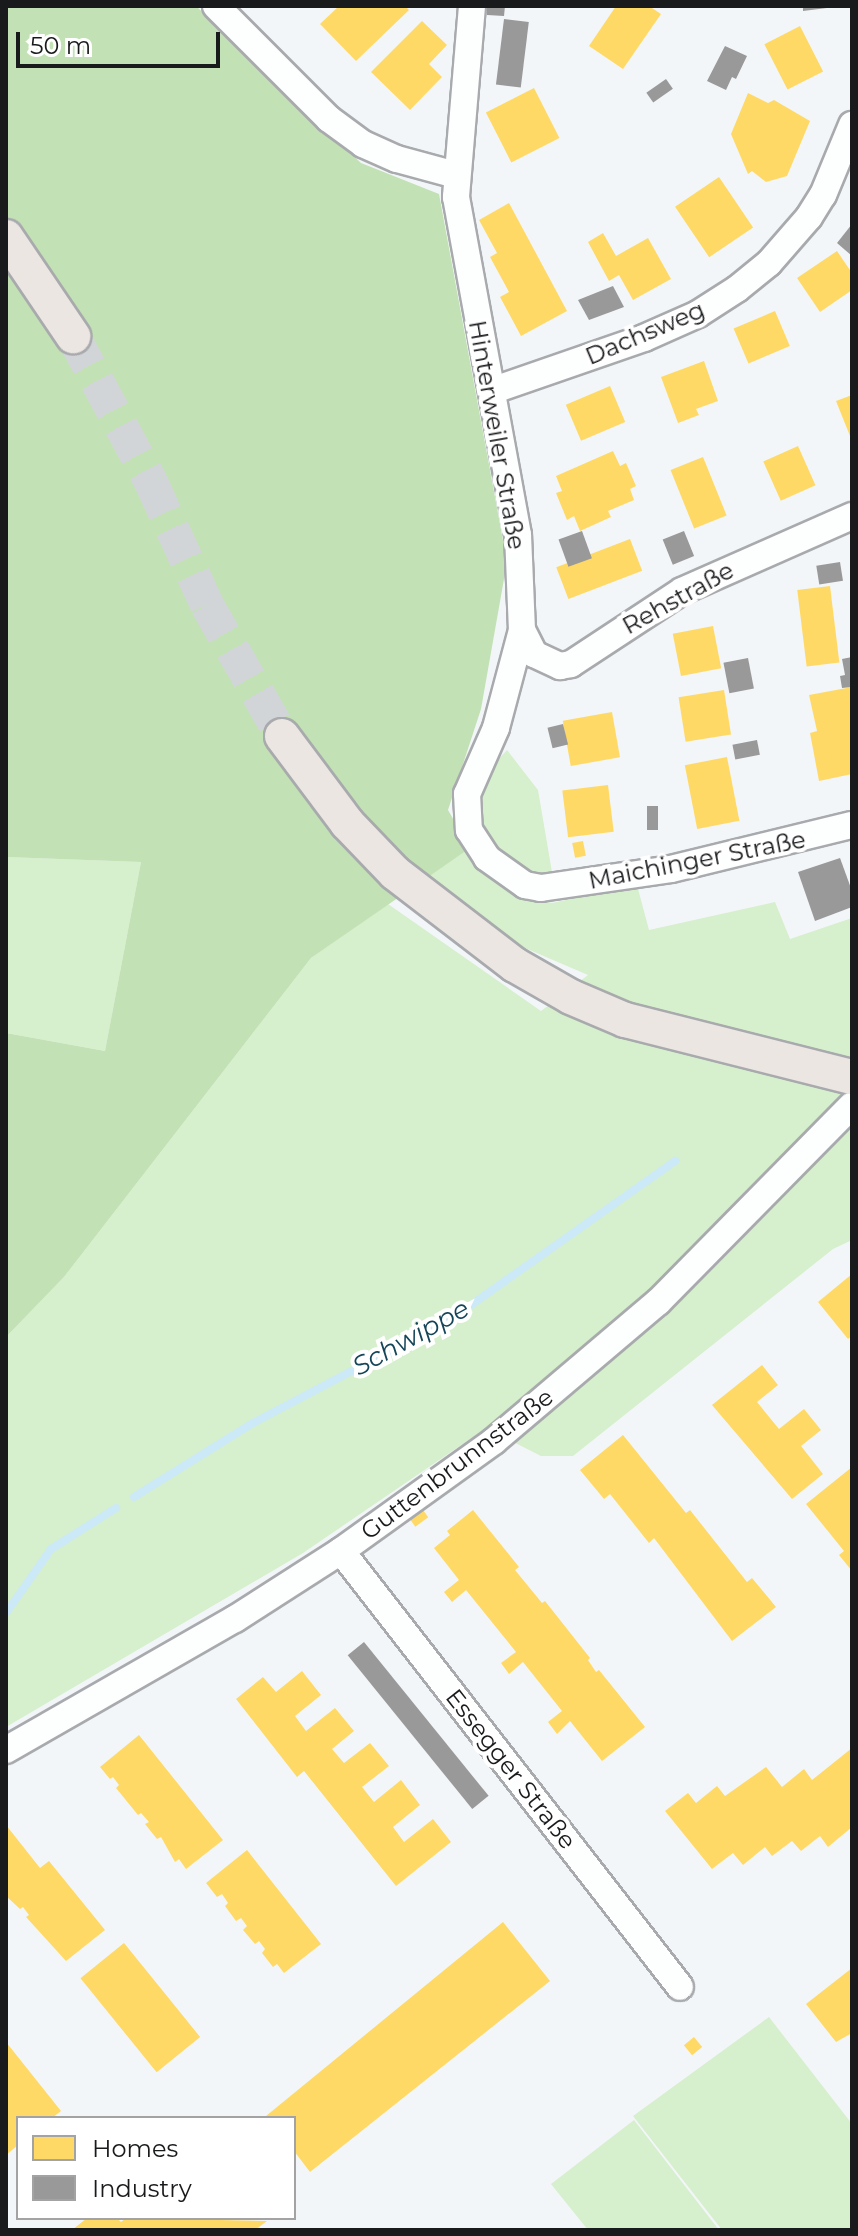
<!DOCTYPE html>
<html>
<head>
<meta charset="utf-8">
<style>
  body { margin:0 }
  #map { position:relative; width:858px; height:2236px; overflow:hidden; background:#f3f6f9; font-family:Montserrat,sans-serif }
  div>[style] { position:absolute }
  .green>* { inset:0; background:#d6efcc }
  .forest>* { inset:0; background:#c2e1b4 }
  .homes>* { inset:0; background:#ffd966; transform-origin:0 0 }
  .industry>* { inset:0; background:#999; transform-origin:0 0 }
  .stream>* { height:8px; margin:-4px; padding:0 4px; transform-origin:4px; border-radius:4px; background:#cce9f8 }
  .major-tunnel>* { height:34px; margin-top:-17px; transform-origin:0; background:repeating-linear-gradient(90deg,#d2d5d8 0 34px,transparent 0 51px) }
  .roads { filter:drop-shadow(2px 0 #a8aaad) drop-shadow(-2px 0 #a8aaad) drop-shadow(0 2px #a8aaad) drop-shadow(0 -2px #a8aaad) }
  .minor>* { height:26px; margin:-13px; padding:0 13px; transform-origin:13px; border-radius:13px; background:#fdfefe }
  .major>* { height:34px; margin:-17px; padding:0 17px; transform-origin:17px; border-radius:17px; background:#ece6e3 }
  span { translate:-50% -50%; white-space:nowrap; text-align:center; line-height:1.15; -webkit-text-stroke:8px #fff; paint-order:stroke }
  .street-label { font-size:24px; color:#191a1c }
  .water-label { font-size:26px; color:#154559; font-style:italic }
  .frame { position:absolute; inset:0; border:8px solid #191a1c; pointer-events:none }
  .legend { position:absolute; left:16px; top:2116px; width:280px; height:104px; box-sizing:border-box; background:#fff; border:2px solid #a3a3a4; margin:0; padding:10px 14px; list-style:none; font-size:24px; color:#191a1c }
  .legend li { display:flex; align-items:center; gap:16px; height:40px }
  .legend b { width:40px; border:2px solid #a3a3a4 }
  .scale { position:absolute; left:16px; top:32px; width:204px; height:36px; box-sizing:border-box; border:4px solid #191a1c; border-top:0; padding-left:10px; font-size:24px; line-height:28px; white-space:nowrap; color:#191a1c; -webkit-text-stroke:6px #fff; paint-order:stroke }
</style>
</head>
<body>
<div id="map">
  <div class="green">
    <i style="clip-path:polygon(507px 750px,538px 790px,553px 878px,509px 871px,478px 827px,475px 806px,495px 763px)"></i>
    <i style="clip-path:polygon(470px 848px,519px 893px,552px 903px,637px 885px,649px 930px,775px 902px,790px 939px,852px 918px,852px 1240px,833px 1249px,573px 1456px,541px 1456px,486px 1428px,303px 1553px,6px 1727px,6px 1337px,64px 1277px,311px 958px,388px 904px,541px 1011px,588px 975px,518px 945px,427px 877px)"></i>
    <i style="clip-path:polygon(6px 857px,141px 862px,105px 1051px,6px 1033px)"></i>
    <i style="clip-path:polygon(769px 2017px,852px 2124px,852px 2230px,722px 2230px,633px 2116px)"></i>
    <i style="clip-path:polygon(634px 2120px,719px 2230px,588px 2230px,551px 2184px)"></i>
  </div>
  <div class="forest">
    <i style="clip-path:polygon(6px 6px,196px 6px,361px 163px,439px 194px,507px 562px,481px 709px,448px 810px,470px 848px,311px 958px,64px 1277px,6px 1337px,6px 1033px,105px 1051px,141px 862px,6px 857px)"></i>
  </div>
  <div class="homes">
    <i style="clip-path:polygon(339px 6px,405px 6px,409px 10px,356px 61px,320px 24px)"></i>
    <i style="clip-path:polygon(616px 6px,649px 6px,661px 14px,623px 69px,589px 46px)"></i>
    <i style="clip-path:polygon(422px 21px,447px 45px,429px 64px,442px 77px,410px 110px,371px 72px)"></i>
    <i style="left:800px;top:26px;width:51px;height:40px;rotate:63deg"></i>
    <i style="left:534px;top:88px;width:56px;height:54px;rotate:63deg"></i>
    <i style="clip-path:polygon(748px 93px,768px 103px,774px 100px,810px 121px,787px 176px,766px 182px,752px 171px,748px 174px,731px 134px)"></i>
    <i style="left:719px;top:177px;width:61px;height:53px;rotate:56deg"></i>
    <i style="clip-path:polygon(509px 203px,567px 311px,521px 336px,500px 297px,509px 292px,490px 257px,497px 253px,479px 220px)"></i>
    <i style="clip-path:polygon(603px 233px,616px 256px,648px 238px,671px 279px,633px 300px,619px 275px,609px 281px,588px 242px)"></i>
    <i style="clip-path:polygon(837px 251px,852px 273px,852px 290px,820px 312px,797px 278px)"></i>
    <i style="left:775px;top:311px;width:38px;height:45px;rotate:67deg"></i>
    <i style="clip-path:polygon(704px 361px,718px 401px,696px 409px,699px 415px,678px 423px,661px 377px)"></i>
    <i style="left:610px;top:386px;width:39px;height:48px;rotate:67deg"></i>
    <i style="clip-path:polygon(852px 395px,852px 441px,836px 401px)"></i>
    <i style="left:798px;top:446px;width:43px;height:38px;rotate:66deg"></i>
    <i style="clip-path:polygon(613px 451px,620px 466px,626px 463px,636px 486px,630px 489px,634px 500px,608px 511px,611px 517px,580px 531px,574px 516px,567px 520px,556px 493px,562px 491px,556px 476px)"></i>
    <i style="left:703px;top:457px;width:63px;height:35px;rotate:68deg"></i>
    <i style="left:630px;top:539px;width:34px;height:79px;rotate:69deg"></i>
    <i style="left:830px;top:586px;width:77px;height:33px;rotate:83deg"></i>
    <i style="left:713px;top:626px;width:43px;height:41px;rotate:79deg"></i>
    <i style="clip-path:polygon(852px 687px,852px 774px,819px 781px,810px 733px,817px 731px,809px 695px)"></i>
    <i style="left:724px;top:690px;width:45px;height:46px;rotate:81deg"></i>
    <i style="left:612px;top:712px;width:46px;height:50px;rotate:80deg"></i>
    <i style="left:727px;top:757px;width:65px;height:43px;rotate:79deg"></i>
    <i style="left:608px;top:785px;width:47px;height:46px;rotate:83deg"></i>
    <i style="left:583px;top:841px;width:15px;height:11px;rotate:79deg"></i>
    <i style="clip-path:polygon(852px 1274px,852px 1336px,848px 1339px,818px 1302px)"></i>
    <i style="clip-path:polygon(762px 1365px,778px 1385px,757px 1402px,779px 1429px,804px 1409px,821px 1430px,801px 1446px,823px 1474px,792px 1499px,712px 1405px)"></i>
    <i style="clip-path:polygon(623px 1435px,686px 1513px,690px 1510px,747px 1582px,752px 1578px,776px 1607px,732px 1641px,654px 1538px,649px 1543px,610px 1494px,604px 1499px,580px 1470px)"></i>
    <i style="clip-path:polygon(852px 1467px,851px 1500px,852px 1571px,839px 1555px,844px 1551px,806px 1504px)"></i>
    <i style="left:423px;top:1510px;width:9px;height:16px;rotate:54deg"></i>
    <i style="clip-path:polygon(473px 1510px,519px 1567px,515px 1570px,542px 1603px,545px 1601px,590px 1658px,588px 1660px,596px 1672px,599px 1670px,645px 1727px,602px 1761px,570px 1721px,557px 1734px,548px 1722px,562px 1711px,523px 1662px,509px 1674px,501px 1663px,516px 1652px,466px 1590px,452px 1602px,444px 1592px,459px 1580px,434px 1548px,450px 1535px,447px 1531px)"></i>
    <i style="clip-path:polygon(302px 1671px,321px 1695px,295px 1716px,306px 1731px,335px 1708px,354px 1731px,332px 1749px,344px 1763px,370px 1743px,389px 1766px,362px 1787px,374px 1802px,401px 1780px,420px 1805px,393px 1827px,404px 1842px,433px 1819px,451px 1842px,396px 1886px,304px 1771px,297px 1777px,236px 1699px,263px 1677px,276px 1692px)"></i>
    <i style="clip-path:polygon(139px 1735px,223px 1840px,186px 1869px,179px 1859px,175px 1862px,161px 1837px,157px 1839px,145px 1824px,149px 1822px,141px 1813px,138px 1815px,116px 1788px,119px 1785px,113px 1777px,110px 1779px,100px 1767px)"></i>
    <i style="clip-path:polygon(852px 1748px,852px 1827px,828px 1847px,820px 1836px,801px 1851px,792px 1841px,772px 1856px,765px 1847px,743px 1865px,733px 1853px,712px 1869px,665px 1811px,688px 1793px,696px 1803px,717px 1786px,725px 1796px,766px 1767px,782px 1787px,804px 1769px,812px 1780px)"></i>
    <i style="clip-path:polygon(6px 1825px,40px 1868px,49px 1861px,105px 1930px,66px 1961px,26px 1917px,29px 1915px,23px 1907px,20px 1909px,6px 1896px)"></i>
    <i style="clip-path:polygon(247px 1850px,321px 1944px,284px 1973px,277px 1964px,273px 1967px,262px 1953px,265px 1949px,259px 1941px,255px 1944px,243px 1930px,247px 1926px,241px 1918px,236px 1921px,225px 1906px,228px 1903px,222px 1894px,217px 1897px,206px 1883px)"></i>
    <i style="clip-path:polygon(503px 1922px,550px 1981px,310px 2172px,294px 2151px,294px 2118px,266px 2116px)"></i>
    <i style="left:124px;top:1943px;width:121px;height:56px;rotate:51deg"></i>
    <i style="clip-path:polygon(852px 1968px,852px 2033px,836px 2042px,806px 2004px)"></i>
    <i style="left:694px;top:2037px;width:13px;height:13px;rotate:51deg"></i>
    <i style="clip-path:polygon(6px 2042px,61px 2111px,52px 2118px,18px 2118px,18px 2145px,6px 2155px)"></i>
    <i style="clip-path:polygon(87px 2218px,117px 2218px,121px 2222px,126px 2218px,267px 2221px,255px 2230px,72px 2230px)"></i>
  </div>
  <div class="industry">
    <i style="clip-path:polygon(487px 6px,505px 6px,504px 16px,487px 15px)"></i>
    <i style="clip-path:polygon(803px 6px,827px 6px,827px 8px,803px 11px)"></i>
    <i style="left:504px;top:19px;width:25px;height:66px;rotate:7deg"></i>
    <i style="clip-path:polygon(725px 46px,747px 56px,736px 79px,732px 77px,726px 90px,707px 81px)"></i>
    <i style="left:666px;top:79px;width:12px;height:24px;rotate:55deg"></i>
    <i style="clip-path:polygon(852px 224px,852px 256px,837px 243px)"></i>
    <i style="clip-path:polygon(613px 286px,624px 307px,589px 320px,578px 300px)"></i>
    <i style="left:582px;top:531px;width:29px;height:25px;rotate:70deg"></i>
    <i style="left:684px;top:531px;width:27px;height:23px;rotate:68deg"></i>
    <i style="left:840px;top:562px;width:19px;height:24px;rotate:81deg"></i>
    <i style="clip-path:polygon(852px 657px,852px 687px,842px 688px,840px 676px,845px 675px,842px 659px)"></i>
    <i style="left:748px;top:658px;width:31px;height:25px;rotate:79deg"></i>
    <i style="left:563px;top:724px;width:21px;height:16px;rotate:76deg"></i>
    <i style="left:757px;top:740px;width:15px;height:25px;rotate:79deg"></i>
    <i style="left:647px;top:806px;width:11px;height:24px"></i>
    <i style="clip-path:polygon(840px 858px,852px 891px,852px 907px,815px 921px,798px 872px)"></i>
    <i style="left:364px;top:1642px;width:198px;height:21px;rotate:51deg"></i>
  </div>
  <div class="stream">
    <i style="left:134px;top:1497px;width:140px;rotate:-31.9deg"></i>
    <i style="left:253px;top:1423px;width:227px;rotate:-27.8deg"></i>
    <i style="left:454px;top:1317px;width:271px;rotate:-35.2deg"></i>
    <i style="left:6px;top:1613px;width:78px;rotate:-54.9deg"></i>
    <i style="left:51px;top:1549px;width:77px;rotate:-32.2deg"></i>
  </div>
  <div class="major-tunnel">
    <i style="left:73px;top:336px;width:166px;rotate:61.9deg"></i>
    <i style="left:151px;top:482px;width:135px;rotate:65.5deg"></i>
    <i style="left:207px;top:605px;width:151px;rotate:60.2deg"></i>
  </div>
  <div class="roads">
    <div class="minor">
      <i style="left:216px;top:6px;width:160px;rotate:45deg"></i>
      <i style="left:329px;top:119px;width:42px;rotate:36.3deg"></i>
      <i style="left:363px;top:144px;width:37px;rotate:24deg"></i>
      <i style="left:397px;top:159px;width:61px;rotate:15.2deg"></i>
      <i style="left:472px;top:6px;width:192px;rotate:94.8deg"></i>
      <i style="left:456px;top:197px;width:344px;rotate:79.6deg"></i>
      <i style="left:518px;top:535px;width:95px;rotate:87.6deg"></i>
      <i style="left:522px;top:630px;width:101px;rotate:104.9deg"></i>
      <i style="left:496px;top:728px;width:72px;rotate:113.7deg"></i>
      <i style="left:467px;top:794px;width:36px;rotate:87deg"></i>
      <i style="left:469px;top:830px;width:33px;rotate:57deg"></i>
      <i style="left:487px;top:858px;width:47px;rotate:35.4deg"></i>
      <i style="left:525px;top:885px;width:16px;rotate:11deg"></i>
      <i style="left:541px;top:888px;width:131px;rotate:-8.3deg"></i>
      <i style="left:671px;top:869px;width:186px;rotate:-13.7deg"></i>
      <i style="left:494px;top:390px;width:159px;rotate:-19.1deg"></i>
      <i style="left:644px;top:338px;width:59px;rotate:-24deg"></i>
      <i style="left:698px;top:314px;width:46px;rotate:-32.7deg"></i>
      <i style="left:737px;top:289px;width:41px;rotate:-39.1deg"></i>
      <i style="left:769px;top:263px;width:61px;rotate:-49deg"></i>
      <i style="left:809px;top:217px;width:26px;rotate:-58deg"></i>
      <i style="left:823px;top:195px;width:76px;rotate:-67.5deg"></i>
      <i style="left:522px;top:630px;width:27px;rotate:63deg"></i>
      <i style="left:534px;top:654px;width:29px;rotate:25deg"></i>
      <i style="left:560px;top:666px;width:11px;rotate:-10deg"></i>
      <i style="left:571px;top:664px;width:133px;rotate:-33.3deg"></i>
      <i style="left:682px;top:591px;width:186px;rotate:-23.8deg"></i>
      <i style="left:341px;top:1551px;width:552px;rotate:52.13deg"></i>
      <i style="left:6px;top:1750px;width:264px;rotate:-29.8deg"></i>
      <i style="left:235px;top:1619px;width:126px;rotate:-32.7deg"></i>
      <i style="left:341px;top:1551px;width:188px;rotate:-35.7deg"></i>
      <i style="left:494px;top:1441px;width:215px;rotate:-40.3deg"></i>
      <i style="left:658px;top:1302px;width:276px;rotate:-45.4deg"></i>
    </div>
    <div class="major">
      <i style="left:6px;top:237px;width:120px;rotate:55.9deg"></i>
      <i style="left:282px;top:736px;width:109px;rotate:53.2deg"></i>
      <i style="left:347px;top:823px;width:69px;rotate:46.2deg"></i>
      <i style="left:395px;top:873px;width:151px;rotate:37.5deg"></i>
      <i style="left:515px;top:965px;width:64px;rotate:29.7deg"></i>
      <i style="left:571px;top:997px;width:59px;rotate:23.1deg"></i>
      <i style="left:625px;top:1020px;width:234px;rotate:14.1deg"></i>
    </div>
  </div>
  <div class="street-label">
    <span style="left:645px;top:333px;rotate:-23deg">Dachsweg</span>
    <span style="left:497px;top:435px;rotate:80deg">Hinterweiler Straße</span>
    <span style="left:678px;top:598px;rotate:-29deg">Rehstraße</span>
    <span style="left:697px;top:860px;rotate:-11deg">Maichinger Straße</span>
    <span style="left:457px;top:1464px;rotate:-37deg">Guttenbrunnstraße</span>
    <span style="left:511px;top:1769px;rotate:52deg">Essegger Straße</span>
  </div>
  <div class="water-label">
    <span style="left:411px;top:1338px;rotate:-29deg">Schwippe</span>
  </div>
  <div class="frame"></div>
  <ul class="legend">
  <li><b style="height:22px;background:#ffd966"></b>Homes</li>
  <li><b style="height:22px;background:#999"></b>Industry</li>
  </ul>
  <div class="scale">50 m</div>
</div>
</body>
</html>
